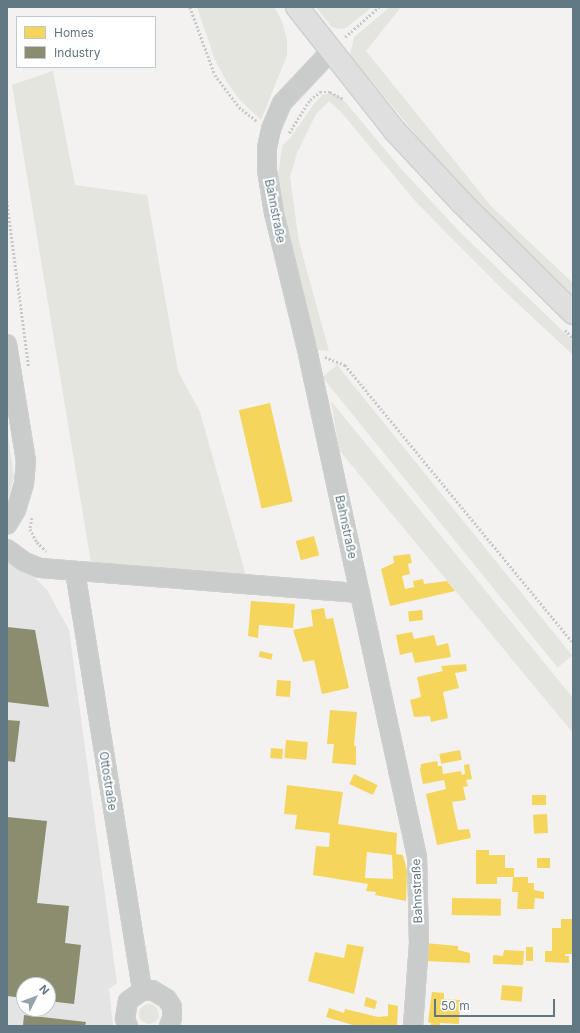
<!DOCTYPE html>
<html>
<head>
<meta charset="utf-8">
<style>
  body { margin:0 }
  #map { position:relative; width:580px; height:1033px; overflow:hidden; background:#f3f2f0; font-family:Inter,sans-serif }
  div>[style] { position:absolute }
  .built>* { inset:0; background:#e3e4e3 }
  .green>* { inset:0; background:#e3e5de; transform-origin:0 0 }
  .round { border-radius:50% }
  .homes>* { inset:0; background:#f6d55c; transform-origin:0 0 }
  .industry>* { inset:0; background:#8c8c6e }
  .path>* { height:2.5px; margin-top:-1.25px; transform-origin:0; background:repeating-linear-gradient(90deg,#c8c9ca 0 2px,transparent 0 4px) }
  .roads { filter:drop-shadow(1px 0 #cecfcf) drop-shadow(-1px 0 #cecfcf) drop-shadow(0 1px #cecfcf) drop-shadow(0 -1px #cecfcf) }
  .minor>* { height:18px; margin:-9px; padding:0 9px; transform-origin:9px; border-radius:9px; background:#cacbcb }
  .major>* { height:22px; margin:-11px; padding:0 11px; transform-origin:11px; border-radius:11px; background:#dfdfdf }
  span { translate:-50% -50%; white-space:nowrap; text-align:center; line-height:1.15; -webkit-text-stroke:4px #fff; paint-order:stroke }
  .street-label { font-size:12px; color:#607883 }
  .frame { position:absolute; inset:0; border:8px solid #607883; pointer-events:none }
  .legend { position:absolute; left:16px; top:16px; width:140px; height:52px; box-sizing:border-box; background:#fff; border:1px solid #bfc9cd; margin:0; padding:5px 7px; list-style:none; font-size:12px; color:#607883 }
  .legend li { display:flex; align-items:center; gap:8px; height:20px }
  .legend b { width:20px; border:1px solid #bfc9cd }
  .north { position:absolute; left:16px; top:977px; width:40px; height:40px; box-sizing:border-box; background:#fff; border:1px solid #bfc9cd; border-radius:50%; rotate:48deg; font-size:11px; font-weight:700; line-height:16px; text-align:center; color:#607883 }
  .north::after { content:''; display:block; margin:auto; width:14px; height:18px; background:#93a3a9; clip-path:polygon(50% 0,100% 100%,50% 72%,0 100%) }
  .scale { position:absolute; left:434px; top:999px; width:121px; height:18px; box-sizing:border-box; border:2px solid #607883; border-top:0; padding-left:5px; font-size:12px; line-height:14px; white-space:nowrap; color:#607883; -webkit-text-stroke:3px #fff; paint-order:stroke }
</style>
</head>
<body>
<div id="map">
  <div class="built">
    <i style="clip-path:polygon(7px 429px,14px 477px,7px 502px)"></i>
    <i style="clip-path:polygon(evenodd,7px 561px,34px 577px,47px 590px,69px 630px,117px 983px,109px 989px,113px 1026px,7px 1026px,7px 561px,24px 985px,48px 985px,48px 1009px,24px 1009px,24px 985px)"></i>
  </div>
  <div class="green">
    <i style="clip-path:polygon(197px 7px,274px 7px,282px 21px,287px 41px,287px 55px,261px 120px,239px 99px,227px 82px,215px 60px)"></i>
    <i style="clip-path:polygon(316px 7px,372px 7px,346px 28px,338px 29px,331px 26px)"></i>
    <i style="clip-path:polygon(401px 7px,366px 51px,491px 206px,573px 283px,573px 304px,439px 163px,350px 55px,354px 37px,389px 8px)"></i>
    <i style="clip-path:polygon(53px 71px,75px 185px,147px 195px,178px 371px,200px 412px,246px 576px,91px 563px,12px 85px)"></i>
    <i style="clip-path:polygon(330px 93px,339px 96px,347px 104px,402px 170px,461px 233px,573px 341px,573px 355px,499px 286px,416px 202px,341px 112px,329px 101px,316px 114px,297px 153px,290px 177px,299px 242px,329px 351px,315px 350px,281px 204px,278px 177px,282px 146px,291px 137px,314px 104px,322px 95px)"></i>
    <i style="left:337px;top:365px;width:374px;height:19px;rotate:51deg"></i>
    <i style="clip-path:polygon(331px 401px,573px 698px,573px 733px,339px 450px)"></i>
    <i class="round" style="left:139px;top:1004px;width:20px;height:20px"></i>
  </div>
  <div class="homes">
    <i style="left:270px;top:403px;width:101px;height:32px;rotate:77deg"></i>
    <i style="left:314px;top:536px;width:20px;height:19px;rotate:75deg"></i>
    <i style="clip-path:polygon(410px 554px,412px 563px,408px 564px,410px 574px,402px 576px,405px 589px,414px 587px,413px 581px,423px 579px,424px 584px,447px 581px,455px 591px,390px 606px,381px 569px,394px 563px,393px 556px)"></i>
    <i style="clip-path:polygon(251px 601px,295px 604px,293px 628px,259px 625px,258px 638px,248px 636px)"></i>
    <i style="clip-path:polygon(324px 608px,326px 619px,333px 618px,349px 688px,322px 694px,314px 660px,303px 662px,293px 630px,313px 626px,311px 610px)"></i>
    <i style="left:422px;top:610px;width:10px;height:14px;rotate:84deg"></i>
    <i style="clip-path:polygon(412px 632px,414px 639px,434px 635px,437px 646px,448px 643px,451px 657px,415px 663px,412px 652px,400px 655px,396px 635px)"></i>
    <i style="left:260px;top:651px;width:13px;height:6px;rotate:13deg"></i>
    <i style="clip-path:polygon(466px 664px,467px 671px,455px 673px,459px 688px,443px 692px,448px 718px,431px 722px,430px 716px,414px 717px,410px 700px,421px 697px,417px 677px,443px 671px,441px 666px)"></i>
    <i style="left:277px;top:680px;width:14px;height:16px;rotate:4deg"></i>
    <i style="clip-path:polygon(330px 710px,357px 712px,354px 746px,356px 746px,356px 765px,332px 763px,334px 744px,327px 744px)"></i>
    <i style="left:286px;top:740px;width:22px;height:18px;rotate:5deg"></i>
    <i style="left:271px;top:748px;width:12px;height:10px;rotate:5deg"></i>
    <i style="left:460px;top:750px;width:10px;height:21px;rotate:79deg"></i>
    <i style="clip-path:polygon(437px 761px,438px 766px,442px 766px,443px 774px,461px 771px,462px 775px,465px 774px,464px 765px,469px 764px,472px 779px,466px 780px,468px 786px,463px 787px,466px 800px,452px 802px,458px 830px,469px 829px,471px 838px,437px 845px,426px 794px,446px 789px,444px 780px,423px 784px,420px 770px,421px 764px)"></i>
    <i style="left:354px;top:774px;width:26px;height:11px;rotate:25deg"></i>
    <i style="clip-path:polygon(evenodd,287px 785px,343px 792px,338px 824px,397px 833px,396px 854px,403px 855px,407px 871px,406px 901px,375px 895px,376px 892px,366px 891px,368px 884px,313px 875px,316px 846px,329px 847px,330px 833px,295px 829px,297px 815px,284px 814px,287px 785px,367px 852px,392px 855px,393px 879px,365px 878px,367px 852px)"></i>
    <i style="left:546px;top:795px;width:10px;height:14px;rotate:90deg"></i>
    <i style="left:547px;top:814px;width:19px;height:14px;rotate:87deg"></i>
    <i style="clip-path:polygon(476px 850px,489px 850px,489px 855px,505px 855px,505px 868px,514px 868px,514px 877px,528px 877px,528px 883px,534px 883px,534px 890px,544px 892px,544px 899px,535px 898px,534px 909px,517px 909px,518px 892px,512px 892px,513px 877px,497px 877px,497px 884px,476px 884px)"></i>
    <i style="left:537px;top:858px;width:13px;height:10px"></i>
    <i style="left:452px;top:898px;width:49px;height:17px;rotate:1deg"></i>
    <i style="clip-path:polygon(561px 919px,573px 919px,573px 954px,565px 954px,565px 956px,569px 956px,569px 963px,545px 962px,545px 951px,552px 951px,552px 928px,561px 928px)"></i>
    <i style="clip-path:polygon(425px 943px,458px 946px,458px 950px,470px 953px,470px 963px,423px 961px)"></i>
    <i style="clip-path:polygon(347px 944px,364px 947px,354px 994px,308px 981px,315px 952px,344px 958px)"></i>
    <i style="left:526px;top:947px;width:7px;height:14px"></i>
    <i style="clip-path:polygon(504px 950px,524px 951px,523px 965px,493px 964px,493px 955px,503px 956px)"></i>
    <i style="left:502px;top:985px;width:21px;height:15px;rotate:5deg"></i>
    <i style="clip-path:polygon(432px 992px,444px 993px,444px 999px,460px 1000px,459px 1024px,440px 1023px,440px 1026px,431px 1026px,431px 1023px,428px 1022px)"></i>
    <i style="clip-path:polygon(366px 997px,377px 1001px,375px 1009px,364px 1006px)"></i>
    <i style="clip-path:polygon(388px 1004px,398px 1006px,397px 1026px,356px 1026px,326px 1017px,329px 1008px,344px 1013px,345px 1009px,378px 1017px,388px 1016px)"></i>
  </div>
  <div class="industry">
    <i style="clip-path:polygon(7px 627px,35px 630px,49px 707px,7px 702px)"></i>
    <i style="clip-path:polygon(7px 720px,20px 721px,15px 762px,7px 761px)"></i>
    <i style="clip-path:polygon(7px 817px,47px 821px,37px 903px,69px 906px,65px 943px,81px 945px,74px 1004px,48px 1001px,48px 985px,24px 985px,24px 998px,7px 996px)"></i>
    <i style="clip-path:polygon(24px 1015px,86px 1022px,85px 1026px,23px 1026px)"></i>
  </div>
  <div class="path">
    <i style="left:190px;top:7px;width:72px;rotate:69.8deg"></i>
    <i style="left:215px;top:75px;width:40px;rotate:53deg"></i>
    <i style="left:239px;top:107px;width:23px;rotate:38deg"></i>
    <i style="left:345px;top:37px;width:45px;rotate:-41.4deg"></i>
    <i style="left:289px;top:133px;width:39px;rotate:-58deg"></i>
    <i style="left:310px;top:100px;width:13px;rotate:-39deg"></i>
    <i style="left:320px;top:92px;width:10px"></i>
    <i style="left:330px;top:92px;width:15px;rotate:28deg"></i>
    <i style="left:7px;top:201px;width:167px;rotate:82.5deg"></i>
    <i style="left:565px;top:330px;width:11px;rotate:45deg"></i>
    <i style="left:325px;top:357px;width:22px;rotate:22deg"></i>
    <i style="left:345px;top:365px;width:360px;rotate:50.6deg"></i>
    <i style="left:32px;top:518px;width:11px;rotate:100deg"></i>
    <i style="left:30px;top:529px;width:15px;rotate:62deg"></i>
    <i style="left:37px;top:542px;width:13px;rotate:45deg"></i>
  </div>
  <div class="roads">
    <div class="minor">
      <i style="left:331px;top:51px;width:71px;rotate:133.3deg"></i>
      <i style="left:282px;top:103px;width:28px;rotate:113deg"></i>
      <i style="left:271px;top:129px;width:19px;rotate:102deg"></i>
      <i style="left:267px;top:148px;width:22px;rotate:90deg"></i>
      <i style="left:267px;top:170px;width:44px;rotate:80.8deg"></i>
      <i style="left:274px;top:213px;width:145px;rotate:76.4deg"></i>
      <i style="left:308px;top:354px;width:515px;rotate:77.77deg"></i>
      <i style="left:417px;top:857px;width:86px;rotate:88.7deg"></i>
      <i style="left:419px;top:943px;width:83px;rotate:94.1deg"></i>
      <i style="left:7px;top:344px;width:119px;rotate:80.8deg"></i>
      <i style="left:26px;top:461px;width:23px;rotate:95deg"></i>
      <i style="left:24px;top:484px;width:27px;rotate:107deg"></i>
      <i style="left:16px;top:510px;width:17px;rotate:121deg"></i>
      <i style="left:7px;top:549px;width:22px;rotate:36deg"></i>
      <i style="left:25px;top:562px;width:16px;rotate:22deg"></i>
      <i style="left:40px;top:568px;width:321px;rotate:4.5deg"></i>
      <i style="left:75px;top:571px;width:425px;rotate:80.9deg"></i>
      <i style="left:128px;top:1026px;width:8px;rotate:-113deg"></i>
      <i style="left:125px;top:1019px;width:18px;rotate:-81deg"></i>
      <i style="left:128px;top:1001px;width:17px;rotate:-36deg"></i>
      <i style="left:142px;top:991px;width:10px;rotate:-6deg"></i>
      <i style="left:152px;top:990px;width:17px;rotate:31deg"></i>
      <i style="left:167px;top:999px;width:9px;rotate:58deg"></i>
      <i style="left:172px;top:1007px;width:11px;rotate:90deg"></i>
      <i style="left:172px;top:1018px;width:9px;rotate:111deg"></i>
    </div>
    <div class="major">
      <i style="left:297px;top:7px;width:158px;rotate:51.7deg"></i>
      <i style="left:395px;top:131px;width:98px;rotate:47.1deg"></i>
      <i style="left:462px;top:203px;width:156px;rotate:44.7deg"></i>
    </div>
  </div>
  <div class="street-label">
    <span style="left:275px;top:211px;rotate:79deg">Bahnstraße</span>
    <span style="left:346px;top:527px;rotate:78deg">Bahnstraße</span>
    <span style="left:108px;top:781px;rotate:81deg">Ottostraße</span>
    <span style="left:417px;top:891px;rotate:-92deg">Bahnstraße</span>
  </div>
  <div class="frame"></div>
  <ul class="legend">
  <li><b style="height:11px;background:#f6d55c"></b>Homes</li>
  <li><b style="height:11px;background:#8c8c6e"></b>Industry</li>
  </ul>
  <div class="north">N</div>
  <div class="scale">50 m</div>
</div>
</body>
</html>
